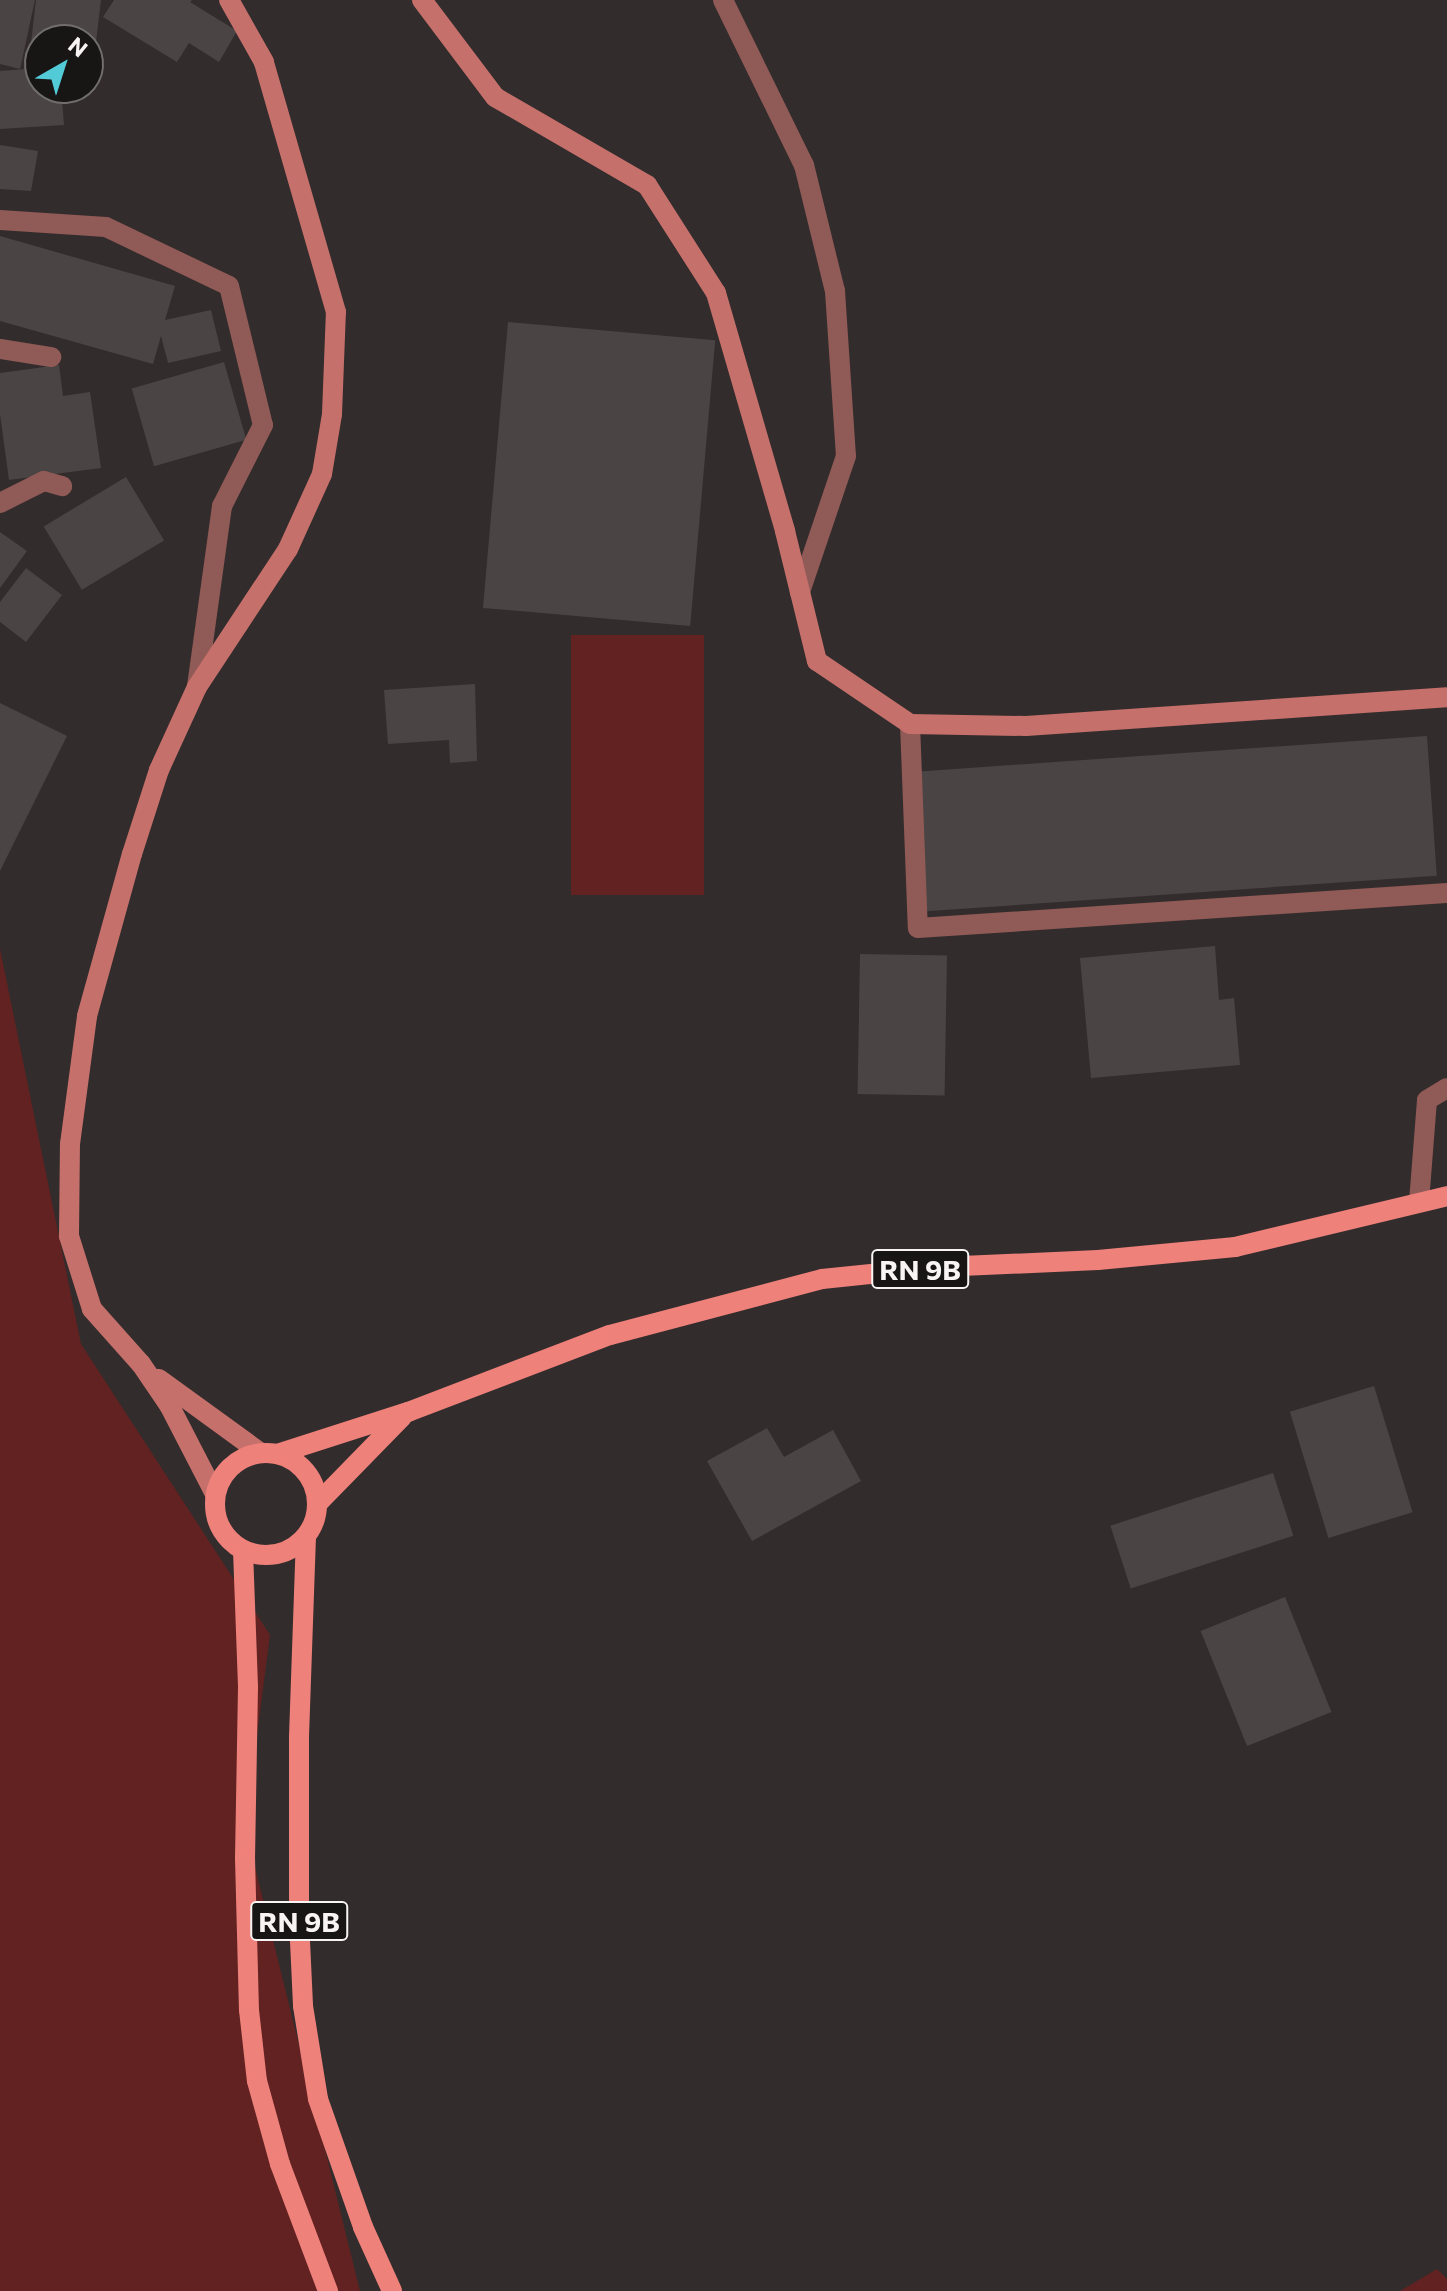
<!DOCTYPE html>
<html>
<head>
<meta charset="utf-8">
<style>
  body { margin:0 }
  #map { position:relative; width:1447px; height:2291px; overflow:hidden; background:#332c2c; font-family:Commissioner,sans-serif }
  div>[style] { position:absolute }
  .green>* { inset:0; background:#612221; transform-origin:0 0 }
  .building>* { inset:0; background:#4b4444; transform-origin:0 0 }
  .street>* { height:20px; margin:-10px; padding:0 10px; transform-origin:10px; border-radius:10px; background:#905a56 }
  .secondary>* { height:20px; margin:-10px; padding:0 10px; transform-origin:10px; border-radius:10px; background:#c6706b }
  .primary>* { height:20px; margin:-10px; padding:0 10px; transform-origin:10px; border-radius:10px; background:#ef817b }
  .primary>.ring { margin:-10px; padding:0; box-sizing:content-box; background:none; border:20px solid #ef817b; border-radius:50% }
  span { translate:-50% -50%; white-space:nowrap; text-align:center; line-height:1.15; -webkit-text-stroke:7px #181515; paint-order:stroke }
  .shield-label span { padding:2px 6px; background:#181515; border:2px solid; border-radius:6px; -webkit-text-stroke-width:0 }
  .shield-label { font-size:28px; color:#f8f4f3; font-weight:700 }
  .north { position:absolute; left:24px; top:24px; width:80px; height:80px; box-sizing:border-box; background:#181515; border:2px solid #726e6e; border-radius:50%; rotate:39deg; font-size:22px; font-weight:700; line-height:32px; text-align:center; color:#f8f4f3 }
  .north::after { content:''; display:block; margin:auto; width:28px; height:36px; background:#52cbd7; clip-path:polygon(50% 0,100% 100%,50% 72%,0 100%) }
</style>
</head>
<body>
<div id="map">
  <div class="green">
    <i style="left:571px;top:635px;width:133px;height:260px"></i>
    <i style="clip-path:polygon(0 949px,81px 1344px,270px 1635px,245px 1827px,360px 2291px,0 2291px)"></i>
    <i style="clip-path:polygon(1437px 2269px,1447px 2279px,1447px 2291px,1400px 2291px)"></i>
  </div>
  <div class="building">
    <i style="clip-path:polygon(0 0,35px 0,20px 69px,0 64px)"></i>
    <i style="clip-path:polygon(36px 0,101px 0,95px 51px,88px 50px,88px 40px,31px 43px)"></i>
    <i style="clip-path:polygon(114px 0,192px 0,190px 2px,237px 31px,219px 62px,189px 43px,177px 62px,103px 17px)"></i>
    <i style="clip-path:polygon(40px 68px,40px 88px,61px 88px,64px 125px,0 129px,0 71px)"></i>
    <i style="clip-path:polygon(0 145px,38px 151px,31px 191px,0 189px)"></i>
    <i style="clip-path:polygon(0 236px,175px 286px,165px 320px,211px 310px,221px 351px,168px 363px,161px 336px,153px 364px,0 321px)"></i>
    <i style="left:508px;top:322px;width:208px;height:287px;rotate:5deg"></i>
    <i style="left:224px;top:362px;width:81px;height:96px;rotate:74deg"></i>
    <i style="clip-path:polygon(59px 365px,63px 396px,90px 392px,101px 468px,9px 480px,0 414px,0 373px)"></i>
    <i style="left:126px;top:477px;width:74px;height:96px;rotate:59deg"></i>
    <i style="clip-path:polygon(0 532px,27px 551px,0 588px)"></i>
    <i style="clip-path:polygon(26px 568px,62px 595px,26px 642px,0 622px,0 602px)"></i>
    <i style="clip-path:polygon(475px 684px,477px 761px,450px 763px,449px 740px,388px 744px,384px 690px)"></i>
    <i style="clip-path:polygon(0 703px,67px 736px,0 871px)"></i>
    <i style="left:1427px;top:736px;width:140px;height:512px;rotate:86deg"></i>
    <i style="clip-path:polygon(1215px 946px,1219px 1000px,1234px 998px,1240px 1065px,1091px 1078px,1080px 958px)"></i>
    <i style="left:860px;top:954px;width:87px;height:140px;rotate:1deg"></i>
    <i style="left:1374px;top:1386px;width:132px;height:88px;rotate:73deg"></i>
    <i style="clip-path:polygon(767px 1428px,784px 1457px,833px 1430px,861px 1481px,752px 1541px,707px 1461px)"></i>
    <i style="left:1273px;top:1473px;width:66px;height:171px;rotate:72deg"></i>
    <i style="left:1285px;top:1597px;width:124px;height:91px;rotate:68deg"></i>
  </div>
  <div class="street">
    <i style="left:723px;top:0;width:184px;rotate:63.9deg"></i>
    <i style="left:804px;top:165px;width:130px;rotate:76.2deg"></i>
    <i style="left:835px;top:291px;width:165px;rotate:86.2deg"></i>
    <i style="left:846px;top:456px;width:144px;rotate:108.7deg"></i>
    <i style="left:0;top:220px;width:106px;rotate:3.8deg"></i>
    <i style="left:106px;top:227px;width:136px;rotate:25.6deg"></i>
    <i style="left:229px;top:286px;width:143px;rotate:76.3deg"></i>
    <i style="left:263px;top:425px;width:91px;rotate:116.8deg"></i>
    <i style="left:222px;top:506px;width:183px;rotate:97.9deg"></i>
    <i style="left:0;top:349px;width:52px;rotate:8.9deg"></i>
    <i style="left:0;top:503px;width:49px;rotate:-26.6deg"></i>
    <i style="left:44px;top:481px;width:19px;rotate:16deg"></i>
    <i style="left:910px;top:724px;width:204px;rotate:87.8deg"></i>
    <i style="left:918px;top:928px;width:530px;rotate:-3.79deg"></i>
    <i style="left:1419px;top:1202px;width:102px;rotate:-85.5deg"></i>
    <i style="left:1427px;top:1100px;width:23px;rotate:-31deg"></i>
  </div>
  <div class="secondary">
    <i style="left:422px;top:0;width:121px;rotate:53deg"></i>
    <i style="left:495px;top:97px;width:176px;rotate:30.1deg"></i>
    <i style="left:647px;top:185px;width:128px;rotate:57.4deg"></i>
    <i style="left:716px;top:293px;width:248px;rotate:73.8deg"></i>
    <i style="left:785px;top:531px;width:134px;rotate:76.2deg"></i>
    <i style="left:817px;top:661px;width:112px;rotate:34.1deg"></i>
    <i style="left:910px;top:724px;width:116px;rotate:1deg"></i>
    <i style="left:1026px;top:726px;width:422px;rotate:-3.9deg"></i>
    <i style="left:159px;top:1379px;width:126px;rotate:36deg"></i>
    <i style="left:215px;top:1494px;width:100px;rotate:-117.3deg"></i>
    <i style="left:169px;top:1405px;width:50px;rotate:-124.3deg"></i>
    <i style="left:141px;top:1364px;width:74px;rotate:-131.7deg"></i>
    <i style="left:92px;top:1309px;width:77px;rotate:-107.5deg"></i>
    <i style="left:69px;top:1236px;width:92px;rotate:-89.4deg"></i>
    <i style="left:70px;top:1144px;width:129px;rotate:-82.4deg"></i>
    <i style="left:87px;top:1016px;width:168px;rotate:-74.5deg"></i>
    <i style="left:132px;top:854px;width:88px;rotate:-72.2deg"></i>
    <i style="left:159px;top:770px;width:91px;rotate:-65.4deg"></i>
    <i style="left:197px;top:687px;width:165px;rotate:-56.6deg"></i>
    <i style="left:288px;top:549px;width:82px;rotate:-65.6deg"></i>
    <i style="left:322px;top:474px;width:61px;rotate:-80.5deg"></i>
    <i style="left:332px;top:414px;width:102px;rotate:-87.8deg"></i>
    <i style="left:336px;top:312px;width:260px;rotate:-106.1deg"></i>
    <i style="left:264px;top:62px;width:71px;rotate:-119.4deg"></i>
  </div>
  <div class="primary">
    <i class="ring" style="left:215px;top:1453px;width:82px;height:82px"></i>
    <i style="left:277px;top:1454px;width:138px;rotate:-17.8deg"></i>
    <i style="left:408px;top:1412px;width:216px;rotate:-20.9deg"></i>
    <i style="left:610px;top:1335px;width:219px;rotate:-14.8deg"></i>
    <i style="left:822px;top:1279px;width:118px;rotate:-5.9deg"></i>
    <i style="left:939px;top:1267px;width:159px;rotate:-2.5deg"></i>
    <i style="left:1098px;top:1260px;width:138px;rotate:-5.4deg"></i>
    <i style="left:1235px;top:1247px;width:218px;rotate:-13.5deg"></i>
    <i style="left:317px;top:1504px;width:122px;rotate:-45.7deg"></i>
    <i style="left:306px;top:1536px;width:201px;rotate:92deg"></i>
    <i style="left:299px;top:1737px;width:183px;rotate:90deg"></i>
    <i style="left:299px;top:1920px;width:86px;rotate:87.3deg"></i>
    <i style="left:303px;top:2006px;width:94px;rotate:80.8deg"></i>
    <i style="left:318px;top:2099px;width:136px;rotate:70.6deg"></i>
    <i style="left:363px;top:2227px;width:70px;rotate:65.6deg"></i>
    <i style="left:243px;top:1550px;width:137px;rotate:87.9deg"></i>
    <i style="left:248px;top:1687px;width:171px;rotate:91deg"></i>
    <i style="left:245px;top:1858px;width:152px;rotate:88.5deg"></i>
    <i style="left:249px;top:2010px;width:71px;rotate:83.6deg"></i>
    <i style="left:257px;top:2081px;width:86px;rotate:74.5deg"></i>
    <i style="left:280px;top:2164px;width:136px;rotate:69.3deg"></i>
  </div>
  <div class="shield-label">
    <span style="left:920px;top:1269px">RN 9B</span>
    <span style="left:299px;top:1921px">RN 9B</span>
  </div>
  <div class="north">N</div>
</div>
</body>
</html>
